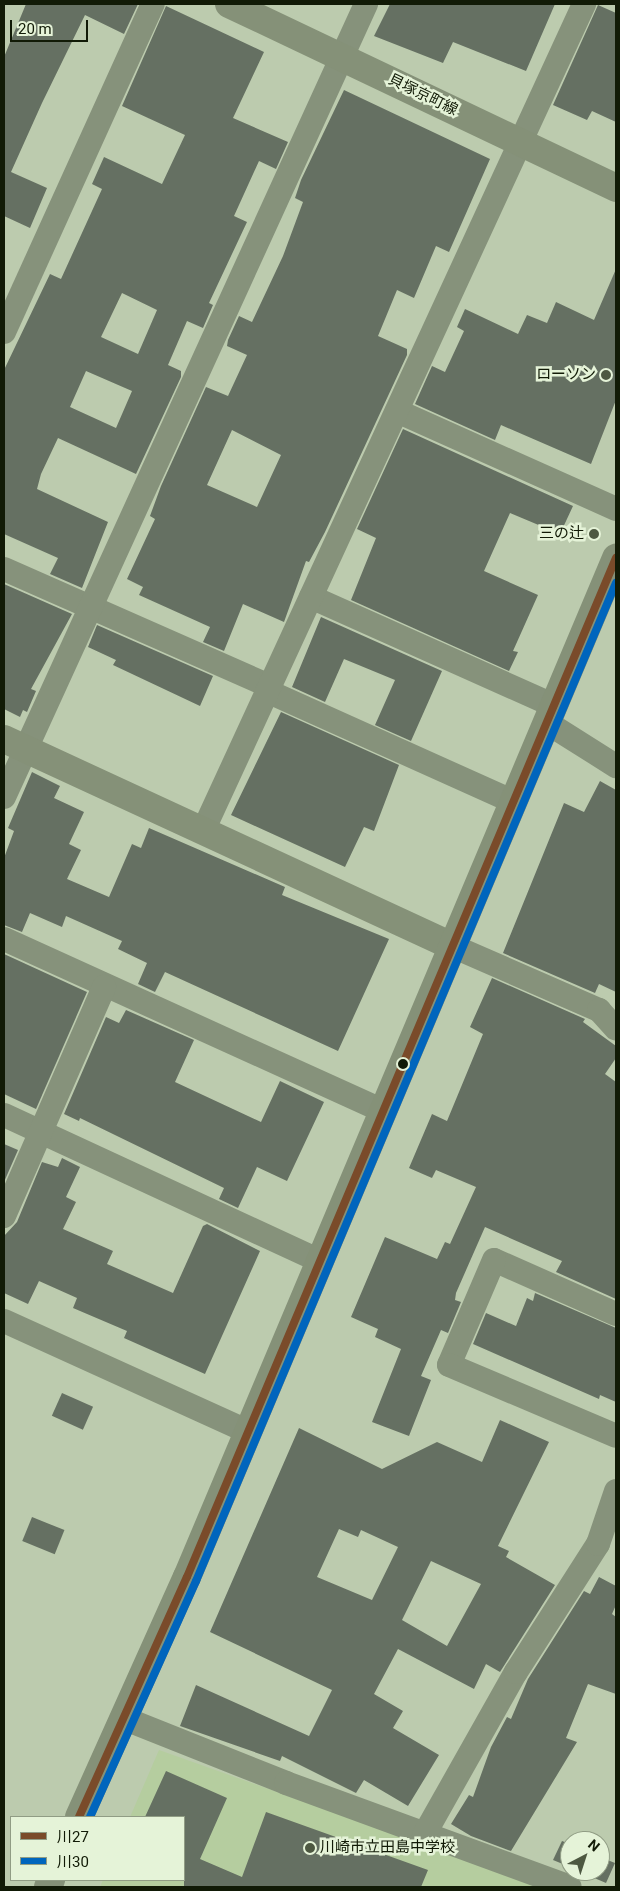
<!DOCTYPE html>
<html>
<head>
<meta charset="utf-8">
<style>
  body { margin:0 }
  #map { position:relative; width:620px; height:1891px; overflow:hidden; background:#bccbae; font-family:Roboto,"Noto Sans JP",sans-serif }
  div>[style] { position:absolute }
  .built>* { inset:0; background:#b5cd9f }
  .building>* { inset:0; background:#657062; transform-origin:0 0 }
  .street>* { height:24px; margin:-12px; padding:0 12px; transform-origin:12px; border-radius:12px; background:#86927b }
  .secondary>* { height:28px; margin:-14px; padding:0 14px; transform-origin:14px; border-radius:14px; background:#859178 }
  .bus-1>* { height:8px; margin:-4px; padding:0 4px; transform-origin:4px; border-radius:4px; background:#7a4b2a }
  .bus-2>* { height:8px; margin:-4px; padding:0 4px; transform-origin:4px; border-radius:4px; background:#0065bd }
  .dots>* { width:14px; height:14px; translate:-50% -50%; box-sizing:border-box; border:2px solid #e5f3d8; border-radius:50% }
  span { translate:-50% -50%; white-space:nowrap; text-align:center; line-height:1.15; -webkit-text-stroke:5px #e5f3d8; paint-order:stroke }
  .street-label { font-size:15px; color:#111a06 }
  .poi-label { font-size:15px; color:#111a06 }
  .right { translate:-100% -50%; text-align:right }
  .left { translate:0 -50%; text-align:left }
  .frame { position:absolute; inset:0; border:5px solid #111a06; pointer-events:none }
  .legend { position:absolute; left:10px; top:1816px; width:175px; height:65px; box-sizing:border-box; background:#e5f3d8; border:1px solid #909c84; margin:0; padding:6px 9px; list-style:none; font-size:15px; color:#111a06 }
  .legend li { display:flex; align-items:center; gap:10px; height:25px }
  .legend b { width:25px; border:1px solid #909c84 }
  .north { position:absolute; left:560px; top:1831px; width:50px; height:50px; box-sizing:border-box; background:#e5f3d8; border:1px solid #909c84; border-radius:50%; rotate:40deg; font-size:14px; font-weight:700; line-height:20px; text-align:center; color:#111a06 }
  .north::after { content:''; display:block; margin:auto; width:18px; height:22px; background:#4d5841; clip-path:polygon(50% 0,100% 100%,50% 72%,0 100%) }
  .scale { position:absolute; left:10px; top:20px; width:78px; height:22px; box-sizing:border-box; border:2px solid #111a06; border-top:0; padding-left:6px; font-size:15px; line-height:18px; white-space:nowrap; color:#111a06; -webkit-text-stroke:4px #e5f3d8; paint-order:stroke }
</style>
</head>
<body>
<div id="map">
  <div class="built">
    <i style="clip-path:polygon(159px 1750px,544px 1887px,100px 1887px,103px 1880px,184px 1880px,184px 1817px,130px 1817px)"></i>
  </div>
  <div class="building">
    <i style="clip-path:polygon(26px 4px,138px 4px,124px 34px,85px 15px,42px 103px,11px 172px,47px 188px,30px 228px,4px 216px,4px 57px)"></i>
    <i style="clip-path:polygon(390px 4px,555px 4px,526px 71px,453px 42px,443px 63px,374px 36px)"></i>
    <i style="clip-path:polygon(598px 5px,616px 13px,616px 122px,592px 111px,587px 120px,553px 105px)"></i>
    <i style="clip-path:polygon(evenodd,166px 6px,264px 52px,233px 118px,288px 142px,276px 169px,259px 161px,234px 216px,247px 222px,209px 303px,213px 305px,203px 328px,187px 321px,168px 365px,181px 371px,181px 377px,136px 474px,58px 438px,41px 474px,37px 489px,108px 522px,82px 588px,50px 574px,58px 558px,4px 534px,4px 370px,50px 274px,61px 279px,102px 189px,92px 184px,104px 157px,162px 184px,185px 135px,122px 106px,166px 6px,122px 293px,157px 310px,138px 354px,101px 337px,122px 293px,166px 6px,86px 371px,132px 391px,116px 428px,70px 407px,86px 371px)"></i>
    <i style="clip-path:polygon(evenodd,344px 90px,490px 159px,449px 252px,436px 246px,414px 298px,397px 290px,378px 336px,407px 349px,407px 355px,325px 532px,309px 562px,306px 561px,284px 622px,243px 604px,224px 651px,203px 642px,210px 627px,139px 595px,143px 587px,127px 579px,155px 519px,150px 516px,161px 486px,206px 387px,228px 396px,247px 355px,227px 346px,228px 340px,239px 316px,252px 322px,283px 256px,303px 202px,295px 198px,301px 180px,344px 90px,232px 430px,281px 455px,257px 507px,207px 485px,232px 430px)"></i>
    <i style="clip-path:polygon(616px 269px,616px 400px,591px 464px,501px 425px,495px 440px,415px 404px,432px 366px,445px 372px,464px 331px,457px 327px,465px 309px,518px 334px,527px 315px,547px 323px,556px 302px,594px 320px)"></i>
    <i style="clip-path:polygon(403px 429px,573px 506px,560px 534px,510px 513px,484px 571px,538px 595px,513px 651px,518px 652px,509px 671px,351px 600px,376px 538px,357px 529px)"></i>
    <i style="clip-path:polygon(4px 584px,72px 614px,31px 689px,36px 691px,27px 712px,23px 710px,20px 717px,4px 709px)"></i>
    <i style="clip-path:polygon(321px 617px,442px 671px,411px 741px,375px 725px,395px 680px,344px 659px,325px 702px,292px 687px)"></i>
    <i style="clip-path:polygon(97px 625px,213px 676px,200px 706px,113px 665px,116px 660px,88px 647px)"></i>
    <i style="clip-path:polygon(281px 712px,399px 765px,374px 831px,364px 827px,345px 867px,231px 815px)"></i>
    <i style="clip-path:polygon(32px 772px,60px 786px,54px 798px,84px 812px,69px 844px,81px 850px,67px 879px,109px 897px,132px 844px,141px 848px,149px 828px,285px 887px,282px 895px,389px 939px,338px 1051px,165px 972px,155px 992px,138px 984px,147px 963px,118px 949px,122px 941px,66px 916px,62px 927px,30px 913px,22px 932px,4px 925px,4px 858px,14px 831px,8px 828px)"></i>
    <i style="clip-path:polygon(600px 781px,616px 790px,616px 992px,599px 984px,595px 993px,503px 953px,564px 803px,584px 812px)"></i>
    <i style="clip-path:polygon(4px 954px,87px 992px,36px 1109px,4px 1094px)"></i>
    <i style="clip-path:polygon(492px 978px,585px 1019px,583px 1022px,616px 1046px,616px 1058px,605px 1074px,616px 1082px,616px 1299px,556px 1272px,562px 1261px,485px 1227px,456px 1293px,455px 1300px,461px 1302px,448px 1333px,441px 1330px,421px 1376px,431px 1380px,409px 1436px,372px 1422px,401px 1349px,375px 1337px,378px 1329px,351px 1317px,385px 1237px,437px 1259px,445px 1242px,450px 1244px,476px 1187px,436px 1170px,432px 1178px,409px 1168px,432px 1114px,447px 1121px,483px 1034px,470px 1027px)"></i>
    <i style="clip-path:polygon(126px 1010px,194px 1040px,175px 1082px,261px 1122px,280px 1081px,324px 1102px,287px 1181px,257px 1167px,238px 1208px,219px 1199px,224px 1188px,80px 1118px,79px 1121px,64px 1114px,106px 1017px,119px 1023px)"></i>
    <i style="clip-path:polygon(4px 1144px,18px 1150px,4px 1182px)"></i>
    <i style="clip-path:polygon(62px 1158px,80px 1167px,66px 1197px,76px 1202px,63px 1229px,113px 1251px,107px 1264px,173px 1293px,203px 1226px,207px 1224px,260px 1251px,205px 1374px,124px 1338px,127px 1331px,73px 1308px,77px 1298px,39px 1281px,28px 1304px,4px 1293px,4px 1236px,17px 1222px,42px 1162px,58px 1167px)"></i>
    <i style="clip-path:polygon(535px 1293px,616px 1328px,616px 1402px,600px 1395px,599px 1399px,473px 1344px,486px 1313px,516px 1326px,527px 1298px,533px 1301px)"></i>
    <i style="left:62px;top:1393px;width:34px;height:25px;rotate:24deg"></i>
    <i style="clip-path:polygon(evenodd,500px 1420px,549px 1442px,498px 1546px,509px 1551px,506px 1557px,555px 1585px,500px 1672px,486px 1664px,474px 1689px,398px 1649px,374px 1694px,403px 1711px,393px 1728px,439px 1755px,408px 1806px,364px 1780px,356px 1793px,282px 1756px,280px 1761px,180px 1726px,196px 1685px,309px 1736px,332px 1690px,210px 1632px,299px 1428px,382px 1469px,437px 1442px,482px 1462px,500px 1420px,339px 1529px,358px 1537px,361px 1530px,398px 1547px,372px 1600px,317px 1577px,339px 1529px,500px 1420px,431px 1561px,481px 1584px,447px 1646px,402px 1620px,431px 1561px)"></i>
    <i style="left:32px;top:1517px;width:35px;height:26px;rotate:22deg"></i>
    <i style="clip-path:polygon(599px 1577px,616px 1586px,616px 1605px,612px 1614px,616px 1617px,616px 1694px,588px 1684px,566px 1738px,577px 1742px,511px 1851px,471px 1836px,451px 1824px,469px 1795px,473px 1797px,491px 1747px,507px 1717px,511px 1719px,528px 1679px,584px 1591px,590px 1594px)"></i>
    <i style="clip-path:polygon(166px 1771px,227px 1798px,200px 1859px,242px 1877px,266px 1812px,428px 1870px,421px 1887px,184px 1887px,184px 1817px,145px 1817px)"></i>
    <i style="clip-path:polygon(562px 1841px,570px 1844px,570px 1867px,553px 1860px)"></i>
    <i style="clip-path:polygon(600px 1857px,615px 1863px,606px 1883px,578px 1871px,600px 1871px)"></i>
  </div>
  <div class="street">
    <i style="left:4px;top:332px;width:360px;rotate:-65.6deg"></i>
    <i style="left:397px;top:411px;width:240px;rotate:24.1deg"></i>
    <i style="left:4px;top:569px;width:290px;rotate:23.8deg"></i>
    <i style="left:311px;top:597px;width:264px;rotate:24.1deg"></i>
    <i style="left:267px;top:691px;width:269px;rotate:24.2deg"></i>
    <i style="left:546px;top:722px;width:83px;rotate:32.2deg"></i>
    <i style="left:4px;top:797px;width:872px;rotate:-65.46deg"></i>
    <i style="left:203px;top:831px;width:911px;rotate:-65.26deg"></i>
    <i style="left:4px;top:939px;width:414px;rotate:24.4deg"></i>
    <i style="left:450px;top:945px;width:163px;rotate:23.6deg"></i>
    <i style="left:599px;top:1010px;width:25px;rotate:48deg"></i>
    <i style="left:4px;top:1115px;width:346px;rotate:24.8deg"></i>
    <i style="left:4px;top:1216px;width:250px;rotate:-66.4deg"></i>
    <i style="left:616px;top:1314px;width:133px;rotate:-156.1deg"></i>
    <i style="left:494px;top:1260px;width:114px;rotate:113.2deg"></i>
    <i style="left:449px;top:1365px;width:181px;rotate:23deg"></i>
    <i style="left:4px;top:1321px;width:267px;rotate:24.4deg"></i>
    <i style="left:123px;top:1718px;width:175px;rotate:21.7deg"></i>
    <i style="left:286px;top:1783px;width:302px;rotate:20.1deg"></i>
    <i style="left:424px;top:1835px;width:187px;rotate:-60.6deg"></i>
    <i style="left:516px;top:1672px;width:152px;rotate:-57.4deg"></i>
    <i style="left:598px;top:1544px;width:56px;rotate:-71.2deg"></i>
  </div>
  <div class="secondary">
    <i style="left:229px;top:4px;width:429px;rotate:25.4deg"></i>
    <i style="left:4px;top:739px;width:491px;rotate:24.8deg"></i>
    <i style="left:79px;top:1817px;width:263px;rotate:-65.8deg"></i>
    <i style="left:187px;top:1577px;width:1106px;rotate:-67.17deg"></i>
    <i style="left:48px;top:1887px;width:8px;rotate:-67deg"></i>
  </div>
  <div class="bus-1">
    <i style="left:79px;top:1817px;width:263px;rotate:-65.8deg"></i>
    <i style="left:187px;top:1577px;width:1106px;rotate:-67.17deg"></i>
  </div>
  <div class="bus-2">
    <i style="left:90px;top:1817px;width:259px;rotate:-65.8deg"></i>
    <i style="left:196px;top:1581px;width:1083px;rotate:-67.18deg"></i>
  </div>
  <div class="dots">
    <i style="left:606px;top:375px;background:#4d5841"></i>
    <i style="left:594px;top:534px;background:#4d5841"></i>
    <i style="left:403px;top:1064px;background:#111a06"></i>
    <i style="left:310px;top:1848px;background:#4d5841"></i>
  </div>
  <div class="street-label">
    <span style="left:423px;top:95px;rotate:26deg">貝塚京町線</span>
  </div>
  <div class="poi-label">
    <span class="right" style="left:596px;top:375px">ローソン</span>
    <span class="right" style="left:584px;top:534px">三の辻</span>
    <span class="left" style="left:320px;top:1848px">川崎市立田島中学校</span>
  </div>
  <div class="frame"></div>
  <ul class="legend">
  <li><b style="height:6px;background:#7a4b2a"></b>川27</li>
  <li><b style="height:6px;background:#0065bd"></b>川30</li>
  </ul>
  <div class="north">N</div>
  <div class="scale">20 m</div>
</div>
</body>
</html>
